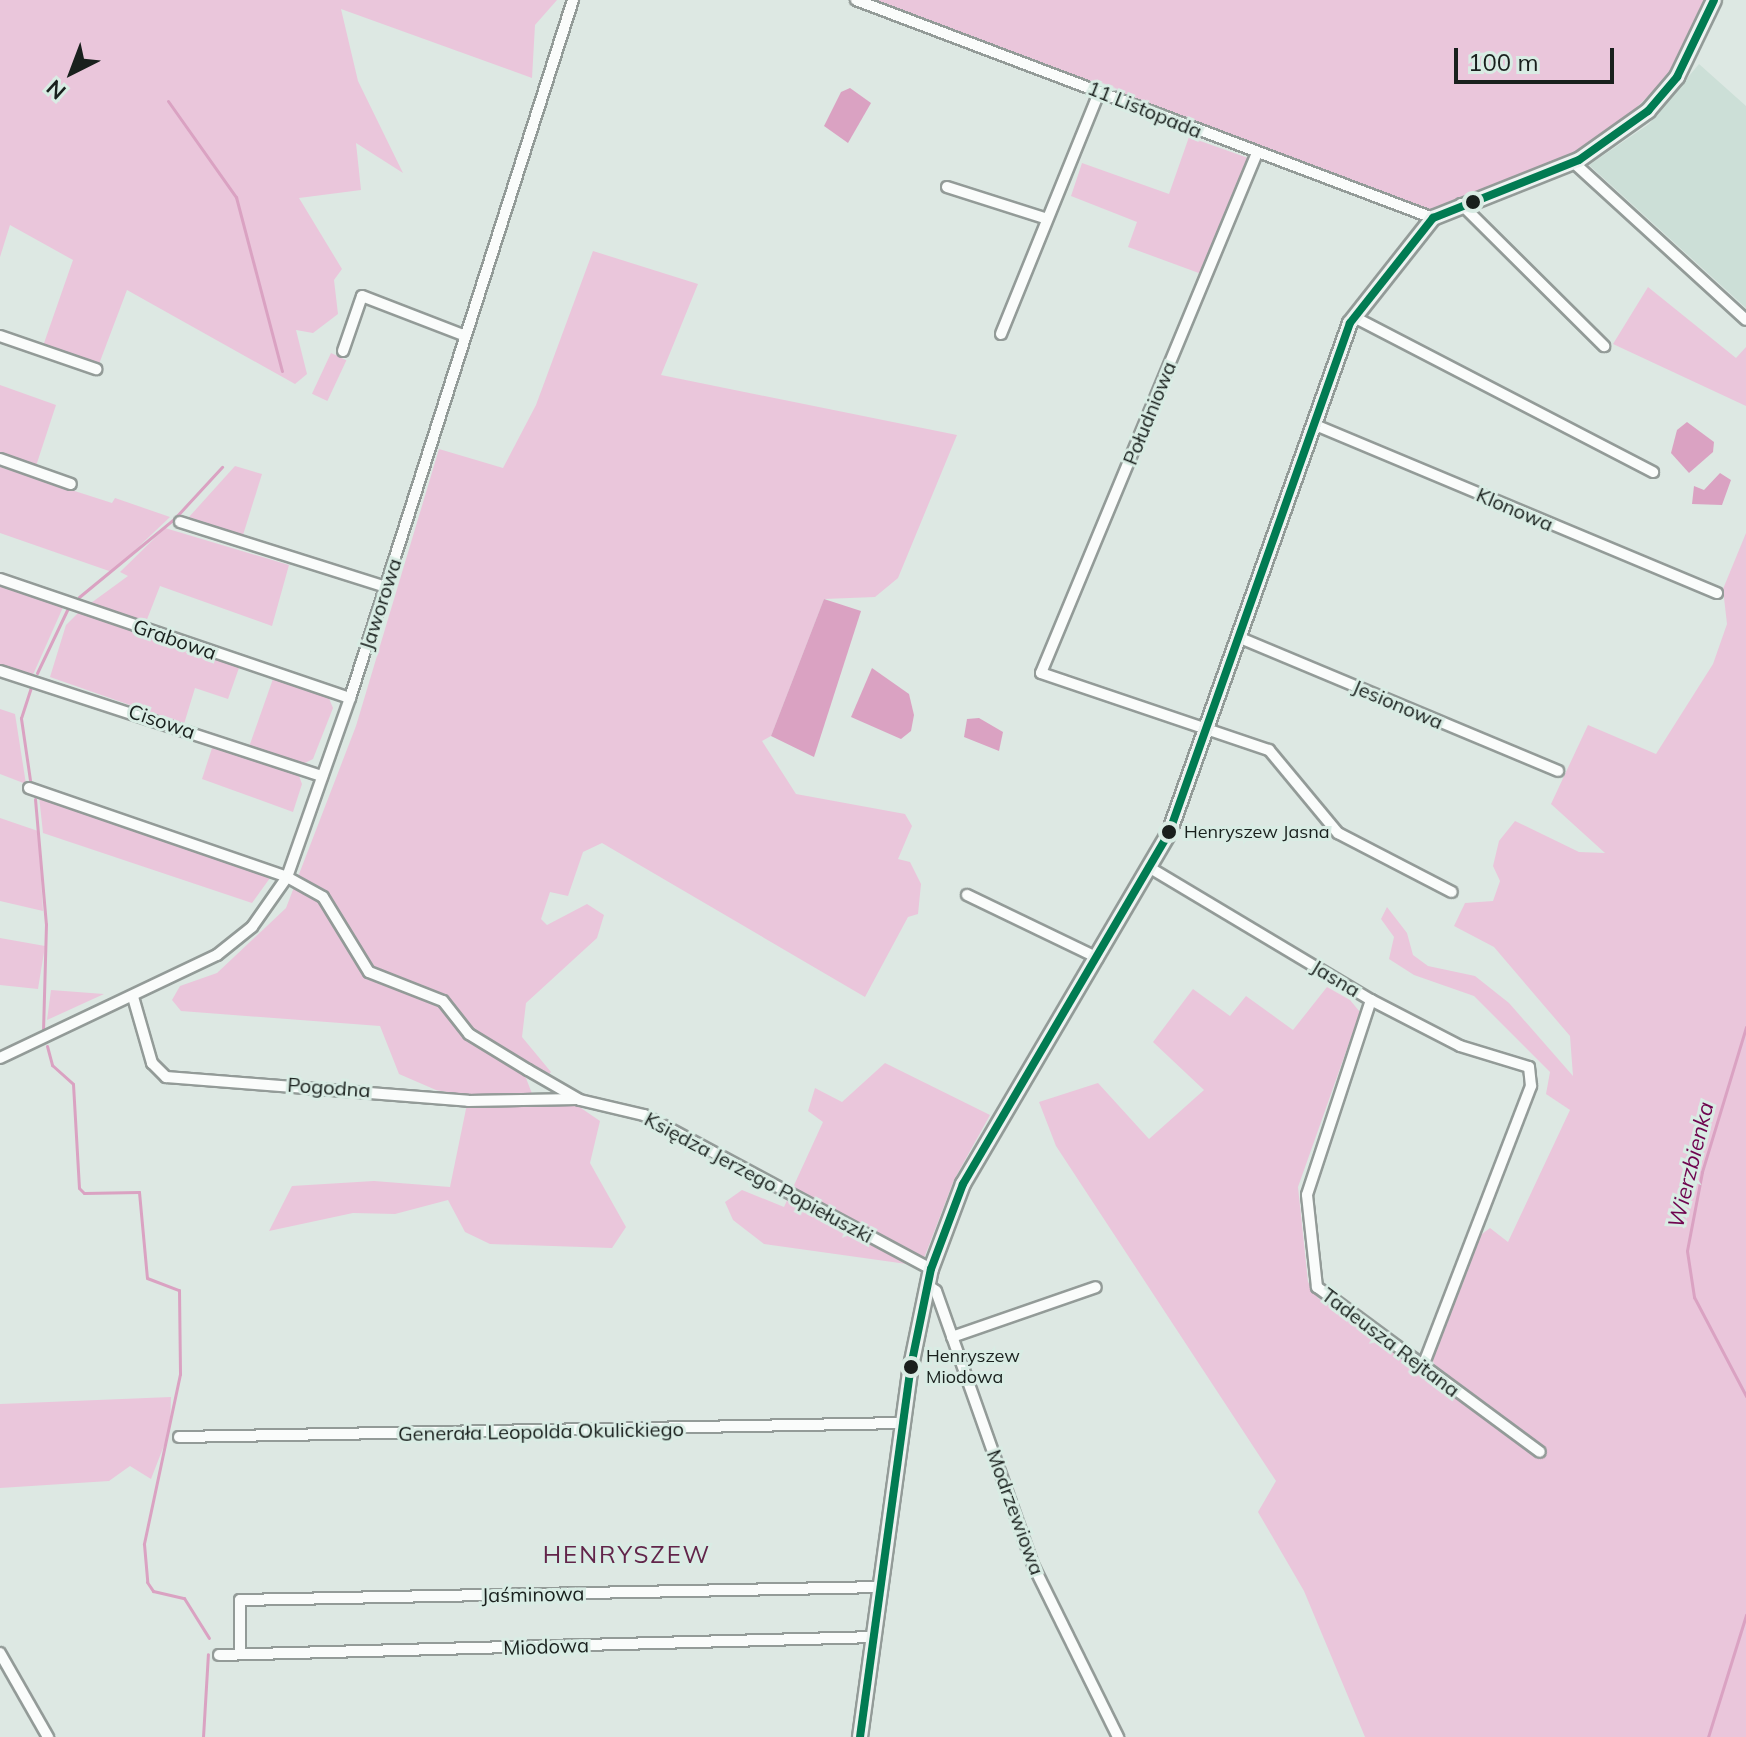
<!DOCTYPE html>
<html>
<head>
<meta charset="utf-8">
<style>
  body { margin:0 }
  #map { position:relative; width:1746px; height:1737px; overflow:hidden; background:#dde8e3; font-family:Mulish,sans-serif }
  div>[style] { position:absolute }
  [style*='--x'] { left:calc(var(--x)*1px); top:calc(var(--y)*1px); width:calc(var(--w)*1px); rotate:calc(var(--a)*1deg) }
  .built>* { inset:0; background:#ccdfd7 }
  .green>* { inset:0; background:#eac6db; transform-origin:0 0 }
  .water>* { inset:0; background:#daa2c2 }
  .stream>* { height:3px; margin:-1.5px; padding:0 1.5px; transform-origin:1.5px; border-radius:1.5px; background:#daa2c2 }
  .roads { filter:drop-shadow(2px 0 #939b98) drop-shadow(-2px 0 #939b98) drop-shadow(0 2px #939b98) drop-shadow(0 -2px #939b98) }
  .street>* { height:10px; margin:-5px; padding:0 5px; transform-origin:5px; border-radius:5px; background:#fafcfb }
  .secondary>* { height:14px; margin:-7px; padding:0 7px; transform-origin:7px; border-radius:7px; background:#edf3f1 }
  .bus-1>* { height:8px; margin:-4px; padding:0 4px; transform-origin:4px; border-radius:4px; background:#017b52 }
  .dots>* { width:22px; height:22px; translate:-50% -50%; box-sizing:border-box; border:4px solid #d9ece4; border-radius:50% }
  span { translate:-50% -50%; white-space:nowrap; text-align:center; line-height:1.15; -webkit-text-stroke:6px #d9ece4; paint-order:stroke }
  .bus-label { font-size:18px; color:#19201d }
  .left { translate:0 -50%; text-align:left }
  .street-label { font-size:20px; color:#19201d }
  .water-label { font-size:22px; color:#6f044f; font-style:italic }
  .quarter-label { font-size:24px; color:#62254a; letter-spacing:2px }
  .north { position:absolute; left:32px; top:32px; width:80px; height:80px; -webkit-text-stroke:6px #d9ece4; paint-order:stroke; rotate:222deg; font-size:22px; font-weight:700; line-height:32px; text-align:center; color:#19201d }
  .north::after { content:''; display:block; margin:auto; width:28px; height:36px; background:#19201d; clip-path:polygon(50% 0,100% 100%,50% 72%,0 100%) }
  .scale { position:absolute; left:1454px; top:48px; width:160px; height:36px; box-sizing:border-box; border:4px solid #19201d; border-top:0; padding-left:10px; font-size:24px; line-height:28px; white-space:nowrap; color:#19201d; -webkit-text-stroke:6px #d9ece4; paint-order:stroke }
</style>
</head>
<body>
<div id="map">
  <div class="built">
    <i style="clip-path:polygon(1699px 64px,1746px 106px,1746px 308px,1589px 165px,1649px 124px)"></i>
  </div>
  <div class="green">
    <i style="clip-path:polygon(0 0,557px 0,535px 25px,532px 78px,341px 9px,358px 81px,403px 173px,356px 143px,361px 190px,299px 198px,342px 269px,334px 280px,338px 314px,313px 333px,296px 330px,307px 374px,295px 384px,127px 290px,99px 364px,43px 346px,73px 260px,10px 225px,0 257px)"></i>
    <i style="clip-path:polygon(872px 0,1706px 0,1671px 74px,1610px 133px,1571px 157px,1430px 212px)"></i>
    <i style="clip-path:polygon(1189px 137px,1251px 159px,1207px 276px,1128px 247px,1137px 222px,1071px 196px,1082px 163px,1169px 194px)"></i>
    <i style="clip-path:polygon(593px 251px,698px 284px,661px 375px,957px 435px,898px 578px,875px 597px,824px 599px,771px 736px,762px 741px,796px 794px,905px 814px,912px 826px,898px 859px,910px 862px,921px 884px,918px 914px,908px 917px,865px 997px,602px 843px,583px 852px,568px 896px,550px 892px,541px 919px,547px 925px,587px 904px,604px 915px,597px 938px,526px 1003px,522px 1037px,551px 1072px,547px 1077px,524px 1073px,533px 1096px,578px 1106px,600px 1121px,590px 1163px,626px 1227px,612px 1248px,490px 1244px,465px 1232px,448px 1200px,395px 1214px,353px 1213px,269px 1231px,292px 1186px,374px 1181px,450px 1187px,467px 1104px,486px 1099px,436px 1090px,399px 1074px,380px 1026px,181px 1011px,172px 1000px,180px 986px,217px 973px,286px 908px,356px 726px,439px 449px,503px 468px,536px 405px)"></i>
    <i style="clip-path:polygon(1648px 287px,1736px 358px,1746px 347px,1746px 406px,1613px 344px)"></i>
    <i style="left:331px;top:353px;width:17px;height:45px;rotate:25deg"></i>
    <i style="clip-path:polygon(0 385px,56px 405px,36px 466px,0 452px)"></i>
    <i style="clip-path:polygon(235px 466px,262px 474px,243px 535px,189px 517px)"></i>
    <i style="clip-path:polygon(0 467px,112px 503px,115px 498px,170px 517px,112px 572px,0 533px)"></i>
    <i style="clip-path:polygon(165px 528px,289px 565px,272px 626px,160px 586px,146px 622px,91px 603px,128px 576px,120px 572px)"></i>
    <i style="clip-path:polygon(1746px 533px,1746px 1737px,1365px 1737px,1304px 1591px,1258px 1512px,1276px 1481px,1056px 1146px,1039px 1102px,1098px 1083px,1149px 1139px,1204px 1090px,1153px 1042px,1193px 989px,1230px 1016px,1246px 996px,1293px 1030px,1327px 987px,1350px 1000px,1360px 1012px,1298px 1187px,1308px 1282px,1318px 1298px,1418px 1366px,1470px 1243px,1490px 1228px,1508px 1242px,1570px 1110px,1546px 1094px,1550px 1072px,1474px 996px,1414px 975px,1389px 959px,1394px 937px,1381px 919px,1387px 907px,1407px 933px,1413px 955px,1428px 966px,1475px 976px,1509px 1003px,1573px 1076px,1570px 1036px,1494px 947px,1454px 926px,1465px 903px,1493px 901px,1500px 881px,1493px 866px,1499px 841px,1515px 821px,1579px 852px,1605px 853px,1551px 804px,1588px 725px,1656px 754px,1713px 664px,1727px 624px,1723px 589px)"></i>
    <i style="clip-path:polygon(0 582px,64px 605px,32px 677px,0 666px)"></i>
    <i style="clip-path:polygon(81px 610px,240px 665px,228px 699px,195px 688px,184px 724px,50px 677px,66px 625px)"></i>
    <i style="clip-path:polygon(274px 676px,328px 696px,333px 708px,313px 759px,303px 764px,249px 747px)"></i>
    <i style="clip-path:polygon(0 709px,15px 714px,26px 784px,0 774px)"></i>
    <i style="clip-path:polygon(213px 745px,298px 773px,302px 784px,293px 812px,202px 779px)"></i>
    <i style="clip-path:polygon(39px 796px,184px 846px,270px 878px,252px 903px,43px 833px)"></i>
    <i style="clip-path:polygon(0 818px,38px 831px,43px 911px,0 901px)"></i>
    <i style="clip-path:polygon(0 938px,45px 946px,38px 989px,0 985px)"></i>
    <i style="clip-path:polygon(51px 990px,104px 994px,47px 1020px)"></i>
    <i style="clip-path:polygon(885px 1063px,990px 1115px,954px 1180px,921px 1266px,764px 1244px,733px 1220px,725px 1202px,742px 1190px,784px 1207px,823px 1122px,808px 1111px,815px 1088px,842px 1102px)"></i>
    <i style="clip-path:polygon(171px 1397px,170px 1430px,151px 1479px,130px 1466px,109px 1481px,0 1488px,0 1404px)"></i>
  </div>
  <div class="water">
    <i style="clip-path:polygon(850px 88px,871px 103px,848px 143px,824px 126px,841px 92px)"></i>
    <i style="clip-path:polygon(1687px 422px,1714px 442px,1713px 452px,1689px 473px,1671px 453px,1677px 430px)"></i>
    <i style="clip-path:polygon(1720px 473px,1731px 480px,1722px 505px,1692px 504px,1694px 486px,1704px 490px)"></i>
    <i style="clip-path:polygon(824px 599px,861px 611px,814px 757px,771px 736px)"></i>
    <i style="clip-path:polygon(872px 668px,909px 694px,914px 715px,911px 731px,901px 739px,851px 717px)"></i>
    <i style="clip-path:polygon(979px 718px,1003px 732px,999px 751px,964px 737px,967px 719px)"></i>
  </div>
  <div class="stream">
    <i style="--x:168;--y:101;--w:118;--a:54.7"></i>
    <i style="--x:236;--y:197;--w:180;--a:75.2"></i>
    <i style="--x:79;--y:597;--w:123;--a:-39.4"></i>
    <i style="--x:174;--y:519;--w:71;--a:-47.3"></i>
    <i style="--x:37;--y:673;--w:72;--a:-64.5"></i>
    <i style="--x:30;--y:780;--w:63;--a:-98.3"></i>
    <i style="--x:21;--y:718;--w:32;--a:-72"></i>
    <i style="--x:35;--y:799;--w:125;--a:85"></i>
    <i style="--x:46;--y:924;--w:105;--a:91.6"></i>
    <i style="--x:1746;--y:1027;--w:152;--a:106.9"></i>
    <i style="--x:1702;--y:1172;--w:80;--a:100.8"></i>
    <i style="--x:1687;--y:1251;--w:47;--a:81.3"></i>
    <i style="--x:1694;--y:1297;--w:112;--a:62.3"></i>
    <i style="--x:47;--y:1046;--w:20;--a:75"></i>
    <i style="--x:52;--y:1065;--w:28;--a:42"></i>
    <i style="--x:73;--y:1084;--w:104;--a:86.7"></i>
    <i style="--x:79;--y:1188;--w:7;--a:45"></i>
    <i style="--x:84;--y:1193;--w:55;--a:-1"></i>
    <i style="--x:139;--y:1192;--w:86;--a:84.7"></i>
    <i style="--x:147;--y:1278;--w:34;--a:21"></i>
    <i style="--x:179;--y:1290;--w:84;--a:89.3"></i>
    <i style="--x:180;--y:1374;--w:174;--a:102"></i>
    <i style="--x:144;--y:1544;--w:38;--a:85"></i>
    <i style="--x:147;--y:1582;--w:11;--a:56"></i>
    <i style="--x:153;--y:1591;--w:32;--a:13"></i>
    <i style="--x:184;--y:1598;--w:47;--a:58"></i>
    <i style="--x:203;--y:1737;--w:83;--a:-86.6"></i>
    <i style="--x:1708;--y:1737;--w:128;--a:-72.7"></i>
  </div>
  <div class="roads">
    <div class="street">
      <i style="--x:856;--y:0;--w:617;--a:20.7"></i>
      <i style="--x:1257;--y:153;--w:563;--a:112.56"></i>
      <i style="--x:1041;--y:673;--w:241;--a:18.7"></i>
      <i style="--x:1269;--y:750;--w:108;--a:50.3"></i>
      <i style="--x:1338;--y:833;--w:128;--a:27.4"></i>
      <i style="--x:1573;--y:162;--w:234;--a:42.4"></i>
      <i style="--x:947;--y:187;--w:103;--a:17.6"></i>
      <i style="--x:1461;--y:204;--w:202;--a:44.8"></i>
      <i style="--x:1354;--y:317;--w:337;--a:27.4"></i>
      <i style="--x:1001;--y:334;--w:260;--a:-67.9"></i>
      <i style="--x:0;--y:336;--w:102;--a:19"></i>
      <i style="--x:343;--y:351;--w:58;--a:-70.9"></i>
      <i style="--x:362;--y:296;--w:108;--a:21.1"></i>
      <i style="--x:1313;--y:424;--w:438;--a:22.7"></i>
      <i style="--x:0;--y:459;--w:75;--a:19.4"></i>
      <i style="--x:180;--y:522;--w:216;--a:17.5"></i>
      <i style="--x:0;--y:579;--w:370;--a:18.8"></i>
      <i style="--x:1238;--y:637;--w:347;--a:22.7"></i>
      <i style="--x:0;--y:671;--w:339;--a:18.1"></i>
      <i style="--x:29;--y:788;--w:273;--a:19"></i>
      <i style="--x:287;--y:877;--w:41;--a:29.1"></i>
      <i style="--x:323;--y:897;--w:88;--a:58.5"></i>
      <i style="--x:369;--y:972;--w:79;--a:21.4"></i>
      <i style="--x:443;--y:1001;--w:42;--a:51.8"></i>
      <i style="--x:469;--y:1034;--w:69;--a:31.4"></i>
      <i style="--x:528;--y:1070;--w:60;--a:30"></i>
      <i style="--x:580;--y:1100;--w:66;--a:13.2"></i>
      <i style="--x:644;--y:1115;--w:326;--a:28.2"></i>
      <i style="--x:1152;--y:869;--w:255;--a:30.9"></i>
      <i style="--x:1371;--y:1000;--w:100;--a:27.3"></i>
      <i style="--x:1460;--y:1046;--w:72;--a:16.9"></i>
      <i style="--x:1529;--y:1067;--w:19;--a:84"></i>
      <i style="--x:1531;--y:1086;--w:300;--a:111.1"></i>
      <i style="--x:967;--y:895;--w:145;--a:25.7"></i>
      <i style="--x:133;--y:997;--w:69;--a:73.9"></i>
      <i style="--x:152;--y:1063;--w:20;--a:45"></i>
      <i style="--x:166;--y:1077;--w:303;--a:4.5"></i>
      <i style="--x:468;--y:1101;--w:109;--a:-1.1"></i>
      <i style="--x:1371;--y:1000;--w:205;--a:108.2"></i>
      <i style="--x:1307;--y:1195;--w:93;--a:83.8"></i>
      <i style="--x:1317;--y:1287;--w:277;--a:36.5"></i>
      <i style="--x:0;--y:1058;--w:240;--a:-25.4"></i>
      <i style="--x:217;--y:955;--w:45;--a:-38.7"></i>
      <i style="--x:252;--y:927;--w:61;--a:-55"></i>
      <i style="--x:287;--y:877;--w:190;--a:-70.6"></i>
      <i style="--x:350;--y:698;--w:733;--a:-72.28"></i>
      <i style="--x:926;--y:1284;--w:12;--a:35"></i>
      <i style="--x:936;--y:1291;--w:293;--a:70.5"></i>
      <i style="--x:1034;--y:1567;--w:190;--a:63.7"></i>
      <i style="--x:952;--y:1337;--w:152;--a:-19.1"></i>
      <i style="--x:179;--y:1437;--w:724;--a:-1.11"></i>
      <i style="--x:0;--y:1653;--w:97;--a:60.3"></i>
      <i style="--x:240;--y:1654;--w:54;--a:-90"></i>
      <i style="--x:240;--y:1600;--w:641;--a:-1.16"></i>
      <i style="--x:219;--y:1655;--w:655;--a:-1.57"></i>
    </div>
    <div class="secondary">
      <i style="--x:860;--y:1737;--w:369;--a:-82.2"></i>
      <i style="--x:910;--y:1371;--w:104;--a:-78.4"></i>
      <i style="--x:931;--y:1269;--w:91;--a:-69.4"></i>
      <i style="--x:963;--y:1184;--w:407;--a:-59.6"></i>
      <i style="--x:1169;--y:833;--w:541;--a:-70.46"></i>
      <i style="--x:1350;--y:323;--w:134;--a:-51.7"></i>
      <i style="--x:1433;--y:218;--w:157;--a:-21.7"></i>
      <i style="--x:1579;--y:160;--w:85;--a:-35.4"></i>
      <i style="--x:1648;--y:111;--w:45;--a:-49.5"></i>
      <i style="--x:1677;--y:77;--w:85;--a:-64.3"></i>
    </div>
  </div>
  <div class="bus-1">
    <i style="--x:860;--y:1737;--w:369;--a:-82.2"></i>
    <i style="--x:910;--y:1371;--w:104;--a:-78.4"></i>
    <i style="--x:931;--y:1269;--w:91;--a:-69.4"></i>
    <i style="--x:963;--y:1184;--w:407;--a:-59.6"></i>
    <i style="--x:1169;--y:833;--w:541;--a:-70.46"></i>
    <i style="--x:1350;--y:323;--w:134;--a:-51.7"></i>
    <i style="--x:1433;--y:218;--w:157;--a:-21.7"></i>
    <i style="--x:1579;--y:160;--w:85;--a:-35.4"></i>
    <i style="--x:1648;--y:111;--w:45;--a:-49.5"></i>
    <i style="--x:1677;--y:77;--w:85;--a:-64.3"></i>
  </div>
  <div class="dots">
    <i style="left:1473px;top:202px;background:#19201d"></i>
    <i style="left:1169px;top:832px;background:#19201d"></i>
    <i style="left:911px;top:1367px;background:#19201d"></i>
  </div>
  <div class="bus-label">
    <span class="left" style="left:1184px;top:832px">Henryszew Jasna</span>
    <span class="left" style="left:926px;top:1367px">Henryszew<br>Miodowa</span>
  </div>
  <div class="street-label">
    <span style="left:1145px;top:109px;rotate:22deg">11 Listopada</span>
    <span style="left:1149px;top:413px;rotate:-68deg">Południowa</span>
    <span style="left:1515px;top:509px;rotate:23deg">Klonowa</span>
    <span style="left:380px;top:604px;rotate:-72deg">Jaworowa</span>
    <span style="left:175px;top:639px;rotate:19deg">Grabowa</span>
    <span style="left:1398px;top:704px;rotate:23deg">Jesionowa</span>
    <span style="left:162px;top:721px;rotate:19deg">Cisowa</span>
    <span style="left:1336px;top:978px;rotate:31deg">Jasna</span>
    <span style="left:329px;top:1087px;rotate:4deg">Pogodna</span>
    <span style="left:759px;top:1177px;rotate:28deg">Księdza Jerzego Popiełuszki</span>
    <span style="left:1391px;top:1342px;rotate:37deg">Tadeusza Rejtana</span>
    <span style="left:541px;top:1431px;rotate:-1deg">Generała Leopolda Okulickiego</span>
    <span style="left:1016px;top:1512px;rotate:70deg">Modrzewiowa</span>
    <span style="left:533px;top:1594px;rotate:-1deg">Jaśminowa</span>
    <span style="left:546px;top:1646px;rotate:-2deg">Miodowa</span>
  </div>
  <div class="water-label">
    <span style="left:1691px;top:1165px;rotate:-76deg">Wierzbienka</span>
  </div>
  <div class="quarter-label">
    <span style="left:627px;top:1555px">HENRYSZEW</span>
  </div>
  <div class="north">N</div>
  <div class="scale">100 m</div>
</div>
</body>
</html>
